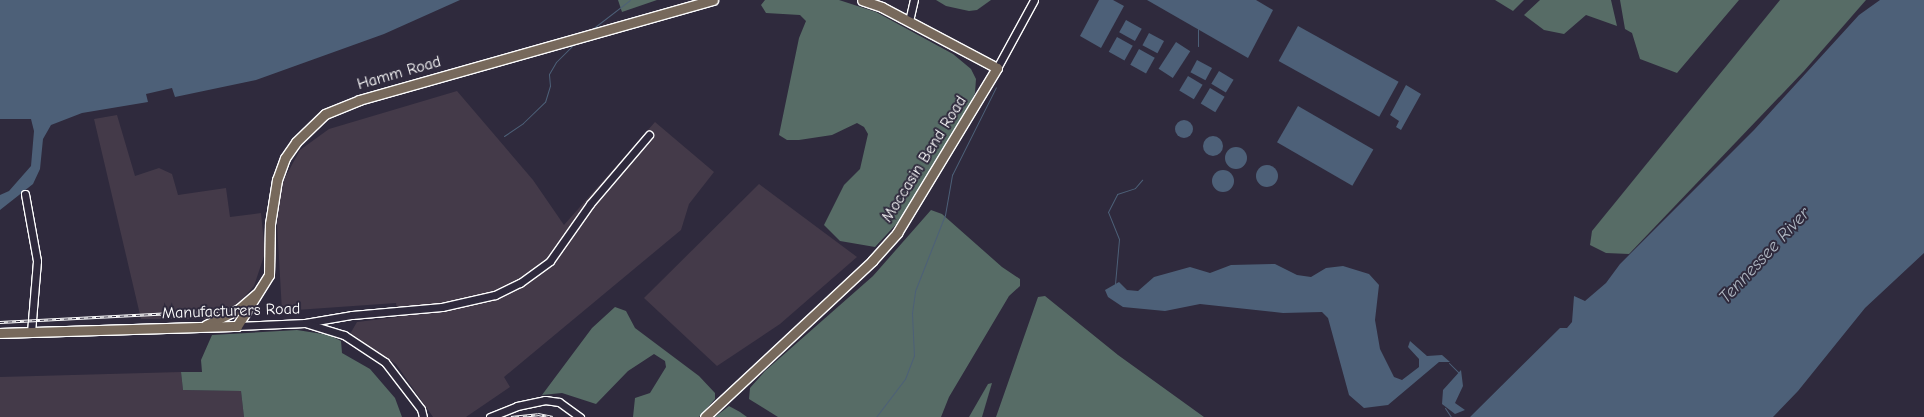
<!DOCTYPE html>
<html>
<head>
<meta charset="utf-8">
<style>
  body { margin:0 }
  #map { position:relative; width:1924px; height:417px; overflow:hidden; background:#2f2a3d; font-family:"Comic Neue",sans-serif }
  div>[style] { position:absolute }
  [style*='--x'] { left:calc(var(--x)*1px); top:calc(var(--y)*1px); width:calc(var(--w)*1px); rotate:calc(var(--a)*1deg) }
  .built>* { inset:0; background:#443a49 }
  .green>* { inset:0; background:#576c66 }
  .water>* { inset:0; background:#4d6078; transform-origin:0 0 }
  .round { border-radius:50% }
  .stream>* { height:1px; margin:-0.5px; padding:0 0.5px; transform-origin:0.5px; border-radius:0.5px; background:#4d6078 }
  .roads { filter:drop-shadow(1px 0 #fff) drop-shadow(-1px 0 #fff) drop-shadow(0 1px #fff) drop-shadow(0 -1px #fff) }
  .minor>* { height:7px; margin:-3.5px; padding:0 3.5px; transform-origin:3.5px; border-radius:3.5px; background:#2f2a3d }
  .major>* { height:9px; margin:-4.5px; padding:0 4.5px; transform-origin:4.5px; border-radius:4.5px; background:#77695c }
  .rail>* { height:3px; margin-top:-1.5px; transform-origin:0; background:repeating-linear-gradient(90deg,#2f2a3d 0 4px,#fff 0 8px); box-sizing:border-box; border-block:1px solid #fff }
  span { translate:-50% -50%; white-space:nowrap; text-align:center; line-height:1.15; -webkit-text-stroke:4px #2f2a3d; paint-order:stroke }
  .street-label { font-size:16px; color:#fff }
  .water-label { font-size:18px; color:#afb7c2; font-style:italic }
</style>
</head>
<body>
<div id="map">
  <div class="built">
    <i style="clip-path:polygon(457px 91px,533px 180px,564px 225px,655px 122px,714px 172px,689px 204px,681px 230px,504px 377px,510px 387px,466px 417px,433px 417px,396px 364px,350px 334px,357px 322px,398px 317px,396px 303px,282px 311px,277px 224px,281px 185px,300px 150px,329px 129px)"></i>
    <i style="clip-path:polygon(117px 115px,135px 176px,159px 168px,172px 174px,178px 195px,226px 188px,230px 217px,261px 213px,265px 253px,254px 286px,237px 305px,206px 319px,141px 319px,94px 119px)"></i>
    <i style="clip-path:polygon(759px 184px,857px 257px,780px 324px,717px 366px,644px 298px)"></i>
    <i style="clip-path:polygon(181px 372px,183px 390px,241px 391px,244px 417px,0 417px,0 377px)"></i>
  </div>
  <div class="green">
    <i style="clip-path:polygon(618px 0,657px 0,622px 12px)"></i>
    <i style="clip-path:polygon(765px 0,839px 0,876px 12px,953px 54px,971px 69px,976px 79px,975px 93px,964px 117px,901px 219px,875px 247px,840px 241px,824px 225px,844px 185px,860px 169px,868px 134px,864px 127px,857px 123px,832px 135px,799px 140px,787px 140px,779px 135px,799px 38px,806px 21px,800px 15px,766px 13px,761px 5px)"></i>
    <i style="clip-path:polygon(936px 0,991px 0,977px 10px,969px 11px,946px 6px)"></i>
    <i style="clip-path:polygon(1495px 0,1524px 0,1513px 11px)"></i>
    <i style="clip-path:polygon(1540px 0,1611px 0,1617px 26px,1586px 15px,1564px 34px,1544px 30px,1524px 15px)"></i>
    <i style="clip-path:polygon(1620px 0,1739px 0,1677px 73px,1640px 59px,1632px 33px,1625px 29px)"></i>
    <i style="clip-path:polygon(1780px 0,1866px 0,1804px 71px,1629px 254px,1606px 253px,1590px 245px,1592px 231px)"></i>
    <i style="clip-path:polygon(931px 210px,942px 214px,1002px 267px,1020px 279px,1020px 286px,1009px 296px,949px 397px,941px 417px,778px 417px,749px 399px,750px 388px,765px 371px,873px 276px)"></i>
    <i style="clip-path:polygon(1045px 296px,1118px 355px,1204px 417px,996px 417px,1038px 297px)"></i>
    <i style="clip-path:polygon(615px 307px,626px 311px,635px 328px,699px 376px,715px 393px,715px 399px,699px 417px,633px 417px,635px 398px,650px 393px,666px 367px,665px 361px,654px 354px,628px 371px,596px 404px,562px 393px,542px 395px,592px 328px)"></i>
    <i style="clip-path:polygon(297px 330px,329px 335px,341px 341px,342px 353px,370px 369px,395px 398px,402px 417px,244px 417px,241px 391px,183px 390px,181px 372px,202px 372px,201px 360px,212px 335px)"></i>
    <i style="clip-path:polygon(992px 383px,982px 417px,969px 417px,988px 384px)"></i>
    <i style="clip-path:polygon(729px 406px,740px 412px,747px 417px,715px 417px)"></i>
  </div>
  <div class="water">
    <i style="clip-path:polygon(0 0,460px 0,384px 34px,256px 80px,175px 97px,172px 88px,146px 94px,148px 102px,82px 113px,51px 125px,43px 139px,40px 169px,33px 184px,0 210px,0 195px,9px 191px,31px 166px,34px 131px,31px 119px,0 119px)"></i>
    <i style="clip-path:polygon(1099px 0,1113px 0,1124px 6px,1101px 48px,1080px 36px)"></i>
    <i style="clip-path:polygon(1147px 0,1256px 0,1273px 10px,1248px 58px)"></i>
    <i style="clip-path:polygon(1880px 0,1924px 0,1924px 253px,1865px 308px,1798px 391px,1773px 417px,1470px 417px,1560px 328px,1567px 328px,1572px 322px,1574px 296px,1585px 301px,1606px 283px,1620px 264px,1754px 130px,1859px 15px)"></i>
    <i style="left:1126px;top:20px;width:18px;height:14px;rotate:29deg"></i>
    <i style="left:1298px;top:26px;width:115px;height:40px;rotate:29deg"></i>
    <i style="left:1149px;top:33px;width:17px;height:14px;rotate:28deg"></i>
    <i style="left:1117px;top:37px;width:18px;height:17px;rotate:29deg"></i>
    <i style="left:1176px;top:42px;width:17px;height:32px;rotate:33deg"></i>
    <i style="left:1139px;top:49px;width:18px;height:18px;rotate:29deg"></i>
    <i style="left:1197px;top:60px;width:17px;height:14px;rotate:28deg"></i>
    <i style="left:1219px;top:71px;width:17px;height:15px;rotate:31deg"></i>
    <i style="left:1188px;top:76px;width:17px;height:17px;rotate:31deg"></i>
    <i style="clip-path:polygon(1406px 85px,1421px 94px,1401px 130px,1396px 127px,1399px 121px,1390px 115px)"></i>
    <i style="left:1210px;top:88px;width:17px;height:18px;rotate:31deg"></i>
    <i style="left:1298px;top:106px;width:87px;height:42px;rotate:30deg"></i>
    <i class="round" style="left:1175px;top:120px;width:18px;height:18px"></i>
    <i class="round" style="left:1203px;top:136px;width:20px;height:20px"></i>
    <i class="round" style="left:1225px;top:147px;width:22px;height:22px"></i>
    <i class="round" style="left:1256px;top:165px;width:22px;height:22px"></i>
    <i class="round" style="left:1212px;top:170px;width:22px;height:22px"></i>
    <i style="clip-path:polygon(1275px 264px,1297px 275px,1311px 277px,1326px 268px,1343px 266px,1369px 274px,1379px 285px,1375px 320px,1380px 349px,1394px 377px,1402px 380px,1419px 367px,1419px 359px,1408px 347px,1410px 341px,1427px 356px,1442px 355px,1450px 362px,1439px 362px,1388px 405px,1364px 408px,1349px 395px,1328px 318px,1322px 312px,1283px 313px,1200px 304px,1165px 311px,1123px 307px,1108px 297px,1105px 290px,1119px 282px,1127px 290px,1138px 291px,1154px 277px,1190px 267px,1210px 273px,1231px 265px)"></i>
    <i style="clip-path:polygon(1461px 370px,1463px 386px,1455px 403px,1465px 410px,1455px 414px,1442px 404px,1443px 390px)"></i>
  </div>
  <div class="stream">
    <i style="--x:591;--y:30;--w:49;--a:-37.6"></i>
    <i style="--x:1198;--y:46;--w:17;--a:-90"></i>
    <i style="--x:504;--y:136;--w:23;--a:-34"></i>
    <i style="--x:523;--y:123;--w:30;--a:-44"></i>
    <i style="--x:545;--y:102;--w:17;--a:-73"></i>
    <i style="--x:550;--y:86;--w:12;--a:-95"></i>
    <i style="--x:549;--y:74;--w:14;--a:-60"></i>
    <i style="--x:556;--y:62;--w:25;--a:-45"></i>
    <i style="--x:1115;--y:284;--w:45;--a:-84.9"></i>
    <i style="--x:1119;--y:239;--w:29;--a:-112"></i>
    <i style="--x:1108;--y:212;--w:20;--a:-63"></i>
    <i style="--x:1117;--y:194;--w:19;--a:-18"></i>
    <i style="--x:1135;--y:188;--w:11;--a:-49"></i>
    <i style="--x:1449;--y:363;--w:14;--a:45"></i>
    <i style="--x:1445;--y:408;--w:11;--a:56"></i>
    <i style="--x:876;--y:417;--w:48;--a:-52.7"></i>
    <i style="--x:905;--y:379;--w:25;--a:-69"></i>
    <i style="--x:914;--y:356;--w:43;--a:-92.7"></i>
    <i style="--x:912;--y:313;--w:22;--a:-82"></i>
    <i style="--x:915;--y:291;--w:82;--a:-68.5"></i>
    <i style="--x:945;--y:215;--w:41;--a:-80.1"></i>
    <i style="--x:952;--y:175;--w:98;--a:-63.4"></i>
  </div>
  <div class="roads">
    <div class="minor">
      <i style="--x:909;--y:21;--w:22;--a:-77"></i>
      <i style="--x:997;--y:68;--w:77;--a:-61.4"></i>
      <i style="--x:25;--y:194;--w:68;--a:79.8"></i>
      <i style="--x:37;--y:261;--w:71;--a:94.8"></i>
      <i style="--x:305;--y:323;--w:48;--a:-9.7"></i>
      <i style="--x:352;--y:315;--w:90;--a:-5.1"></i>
      <i style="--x:442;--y:307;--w:54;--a:-12.8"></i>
      <i style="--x:495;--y:295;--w:28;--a:-26"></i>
      <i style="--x:520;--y:283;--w:37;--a:-36"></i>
      <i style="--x:550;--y:261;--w:70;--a:-54.9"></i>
      <i style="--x:590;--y:204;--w:91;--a:-49.5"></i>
      <i style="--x:237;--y:326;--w:68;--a:-2.5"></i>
      <i style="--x:305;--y:323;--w:41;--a:17.1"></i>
      <i style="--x:344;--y:335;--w:49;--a:33.4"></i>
      <i style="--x:385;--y:362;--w:59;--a:52.5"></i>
      <i style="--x:421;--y:409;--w:8;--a:76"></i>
      <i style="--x:490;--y:417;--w:29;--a:-22"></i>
      <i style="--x:517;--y:406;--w:29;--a:-12"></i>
      <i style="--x:545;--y:400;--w:14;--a:8"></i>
      <i style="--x:559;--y:402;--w:26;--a:36"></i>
    </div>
    <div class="major">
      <i style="--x:206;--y:325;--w:37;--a:-26"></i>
      <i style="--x:239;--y:309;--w:23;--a:-41"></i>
      <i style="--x:0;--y:333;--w:237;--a:-1.7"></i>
      <i style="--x:237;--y:326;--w:60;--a:-57.9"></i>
      <i style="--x:269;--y:275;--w:51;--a:-88.9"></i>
      <i style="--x:270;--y:224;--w:45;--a:-81"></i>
      <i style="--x:277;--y:180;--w:23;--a:-70"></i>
      <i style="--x:285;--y:158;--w:19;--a:-55"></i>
      <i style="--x:296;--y:142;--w:40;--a:-44"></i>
      <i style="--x:325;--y:114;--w:37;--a:-22"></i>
      <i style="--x:359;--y:100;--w:368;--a:-15.8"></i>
      <i style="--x:705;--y:417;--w:229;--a:-43"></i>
      <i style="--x:872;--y:261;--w:38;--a:-48"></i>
      <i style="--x:897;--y:233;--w:193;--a:-58.8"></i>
      <i style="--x:997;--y:68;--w:130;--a:-152.1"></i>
      <i style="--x:882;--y:7;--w:21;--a:-161"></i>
    </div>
  </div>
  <div class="rail">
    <i style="--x:0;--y:322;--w:231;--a:-3"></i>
    <i style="--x:511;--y:417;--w:27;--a:-6"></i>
    <i style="--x:538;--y:414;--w:15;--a:11"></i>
  </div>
  <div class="street-label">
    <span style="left:399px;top:73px;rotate:-16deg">Hamm Road</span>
    <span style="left:924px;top:159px;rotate:-58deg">Moccasin Bend Road</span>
    <span style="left:231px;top:311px;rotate:-2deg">Manufacturers Road</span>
  </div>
  <div class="water-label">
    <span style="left:1765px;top:256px;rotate:-47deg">Tennessee River</span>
  </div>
</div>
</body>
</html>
